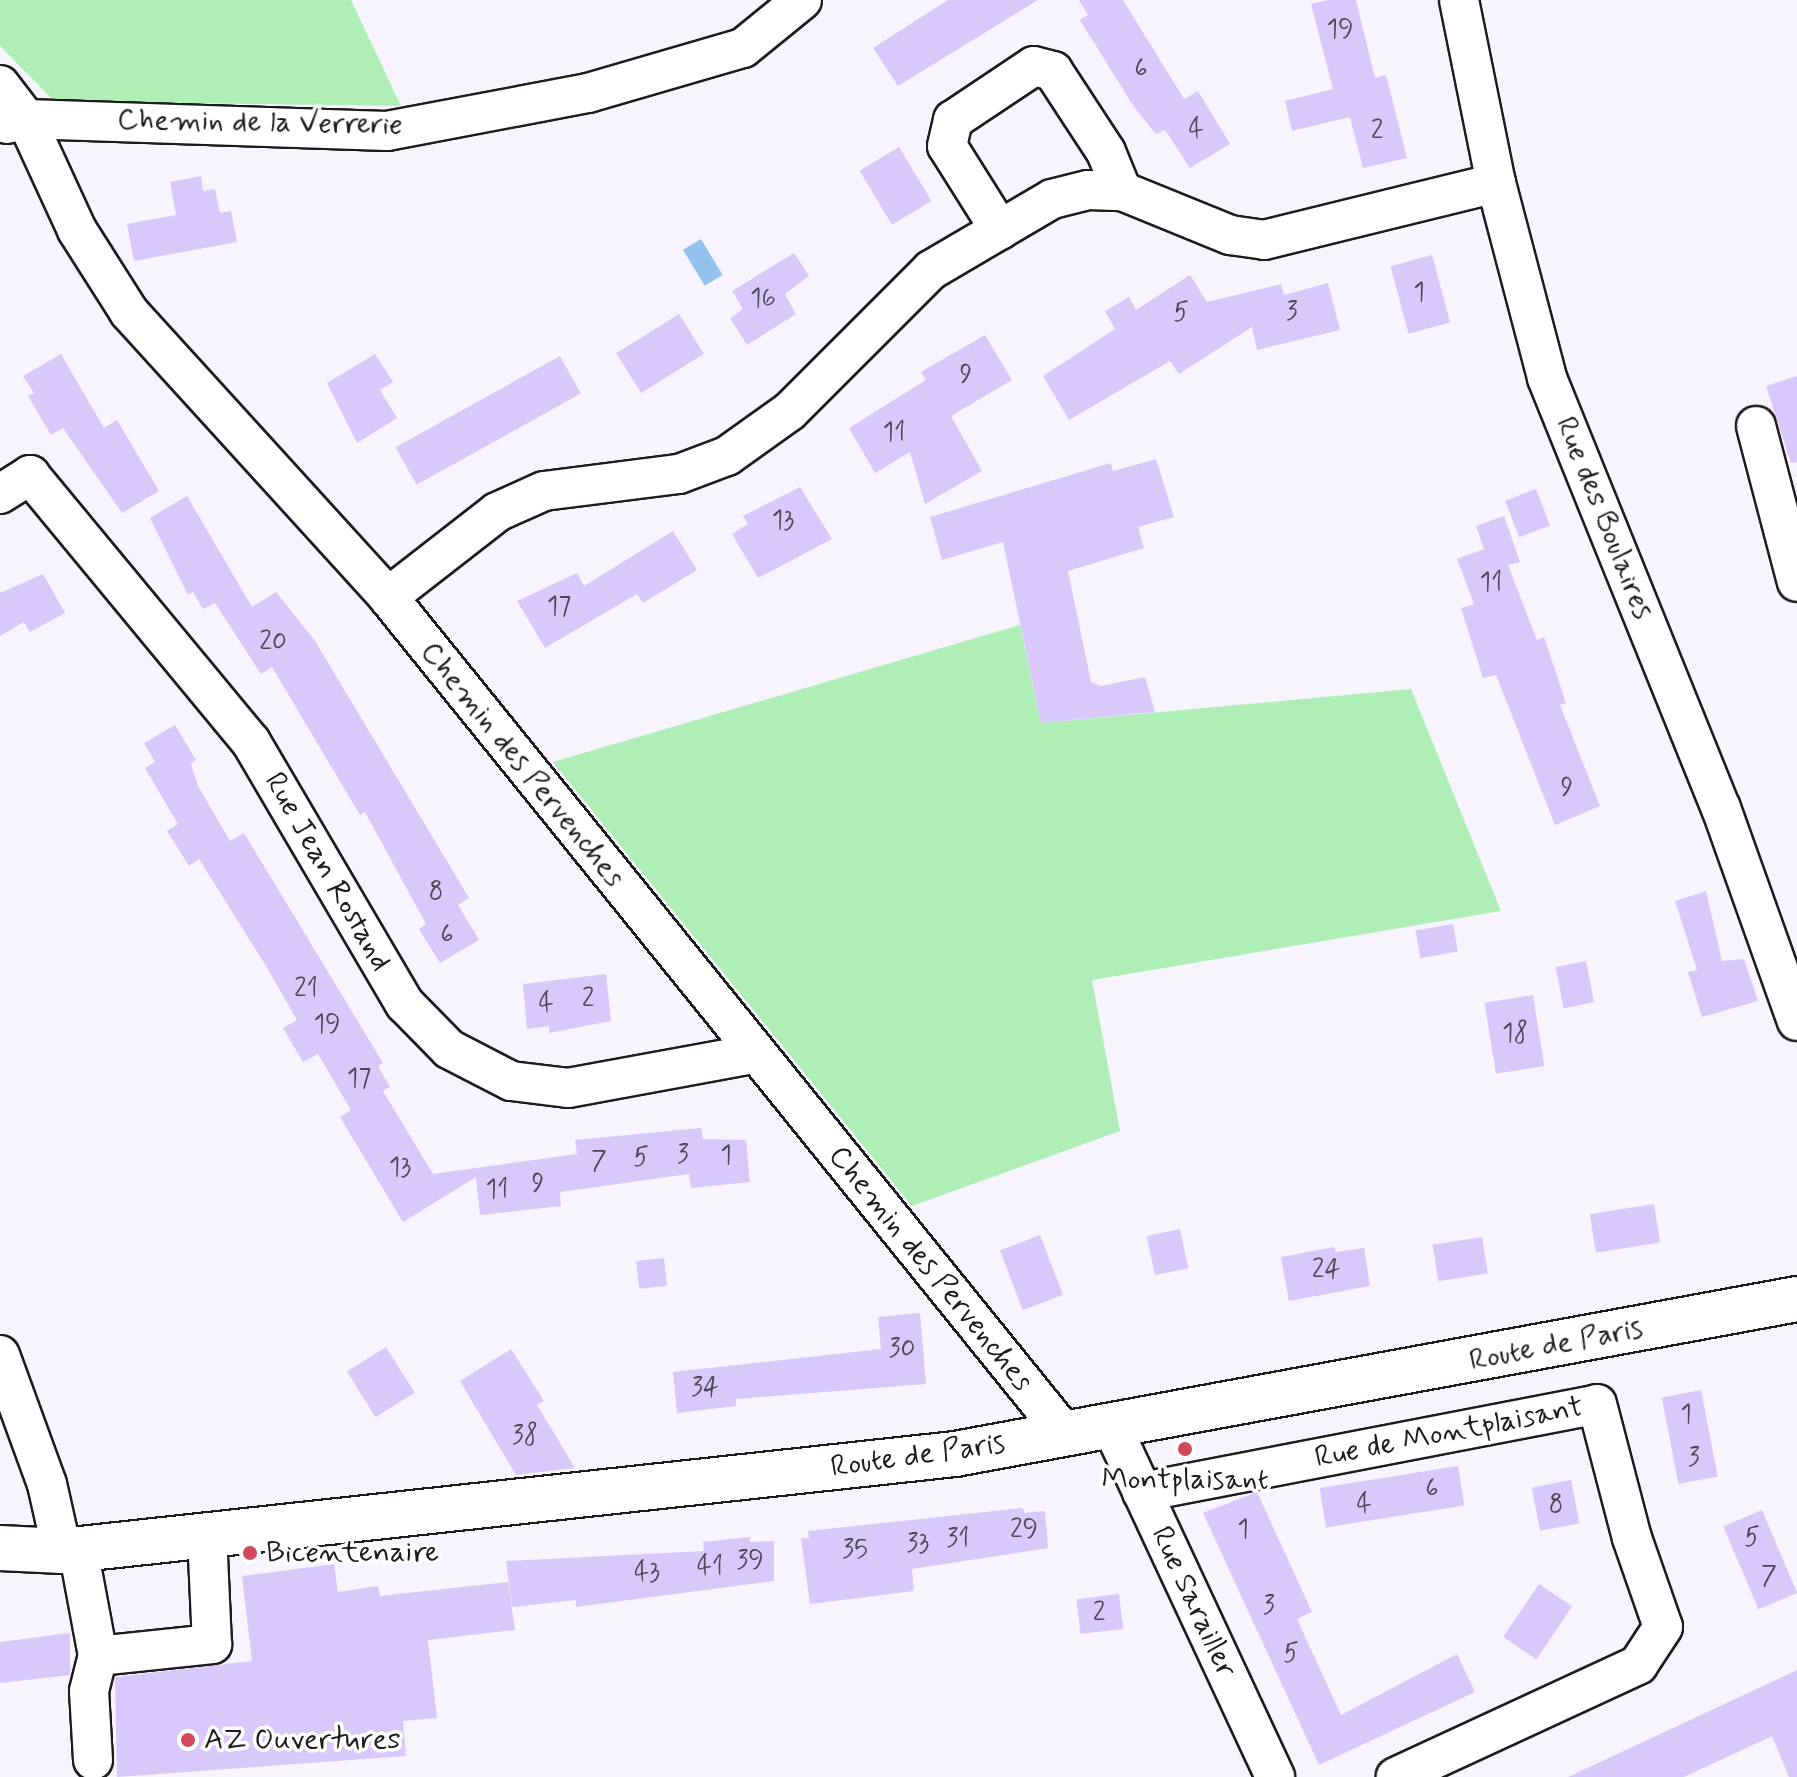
<!DOCTYPE html>
<html>
<head>
<meta charset="utf-8">
<style>
  body { margin:0 }
  #map { position:relative; width:1797px; height:1777px; overflow:hidden; background:#f7f4fe; font-family:Mynerve,sans-serif }
  div>[style] { position:absolute }
  [style*='--x'] { left:calc(var(--x)*1px); top:calc(var(--y)*1px); width:calc(var(--w)*1px); rotate:calc(var(--a)*1deg) }
  .green>* { inset:0; background:#afefb7 }
  .water>* { inset:0; background:#93c2ee; transform-origin:0 0 }
  .building>* { inset:0; background:#d9c9fb; transform-origin:0 0 }
  .roads { filter:drop-shadow(2px 0 #1c1c1c) drop-shadow(-2px 0 #1c1c1c) drop-shadow(0 2px #1c1c1c) drop-shadow(0 -2px #1c1c1c) }
  .minor>* { height:38px; margin:-19px; padding:0 19px; transform-origin:19px; border-radius:19px; background:#fff }
  .major>* { height:44px; margin:-22px; padding:0 22px; transform-origin:22px; border-radius:22px; background:#fff }
  .dots>* { width:22px; height:22px; translate:-50% -50%; box-sizing:border-box; border:4px solid #fff; border-radius:50% }
  span { translate:-50% -50%; white-space:nowrap; text-align:center; line-height:1.15; -webkit-text-stroke:7px #fff; paint-order:stroke }
  .number-label { font-size:26px; color:#4b4754 }
  .number-label span { -webkit-text-stroke-width:0 }
  .street-label { font-size:30px; color:#1c1c1c }
  .poi-label { font-size:30px; color:#1c1c1c }
  .left { translate:0 -50%; text-align:left }
</style>
</head>
<body>
<div id="map">
  <div class="green">
    <i style="clip-path:polygon(0 0,351px 0,401px 106px,54px 101px,0 46px)"></i>
    <i style="clip-path:polygon(1020px 625px,1041px 723px,1411px 689px,1501px 911px,1092px 980px,1120px 1131px,912px 1206px,553px 762px)"></i>
  </div>
  <div class="water">
    <i style="left:701px;top:239px;width:42px;height:21px;rotate:59deg"></i>
  </div>
  <div class="building">
    <i style="clip-path:polygon(948px 0,1038px 0,898px 86px,873px 48px)"></i>
    <i style="clip-path:polygon(1079px 0,1123px 0,1184px 99px,1198px 91px,1230px 144px,1190px 168px,1165px 130px,1156px 134px,1134px 107px,1080px 20px,1088px 15px)"></i>
    <i style="clip-path:polygon(1328px 0,1356px 0,1375px 78px,1386px 75px,1407px 158px,1363px 168px,1350px 117px,1292px 131px,1285px 101px,1333px 89px,1311px 4px)"></i>
    <i style="left:899px;top:147px;width:63px;height:46px;rotate:59deg"></i>
    <i style="clip-path:polygon(201px 176px,203px 191px,215px 189px,220px 213px,231px 211px,237px 242px,134px 261px,127px 224px,176px 215px,170px 182px)"></i>
    <i style="clip-path:polygon(794px 253px,809px 276px,785px 294px,796px 314px,747px 345px,730px 318px,743px 309px,732px 291px)"></i>
    <i style="left:1432px;top:255px;width:70px;height:43px;rotate:75deg"></i>
    <i style="clip-path:polygon(1190px 275px,1207px 302px,1281px 284px,1284px 295px,1328px 283px,1340px 330px,1257px 350px,1252px 327px,1179px 374px,1170px 361px,1069px 420px,1043px 376px,1115px 329px,1105px 311px,1129px 297px,1136px 310px)"></i>
    <i style="left:679px;top:314px;width:47px;height:74px;rotate:58deg"></i>
    <i style="clip-path:polygon(985px 335px,1012px 380px,951px 416px,982px 471px,925px 504px,910px 452px,875px 473px,849px 428px,926px 380px,921px 372px)"></i>
    <i style="clip-path:polygon(61px 354px,104px 428px,117px 420px,159px 491px,122px 513px,63px 428px,51px 435px,28px 396px,34px 393px,23px 376px)"></i>
    <i style="clip-path:polygon(375px 354px,393px 382px,380px 390px,397px 418px,357px 443px,327px 383px)"></i>
    <i style="left:560px;top:356px;width:43px;height:188px;rotate:61deg"></i>
    <i style="clip-path:polygon(1797px 376px,1797px 462px,1791px 463px,1766px 386px)"></i>
    <i style="clip-path:polygon(1156px 459px,1174px 517px,1138px 527px,1144px 548px,1068px 571px,1091px 682px,1101px 686px,1145px 677px,1155px 712px,1041px 723px,1003px 542px,942px 560px,930px 517px,1111px 463px,1113px 471px)"></i>
    <i style="clip-path:polygon(800px 487px,832px 539px,758px 578px,732px 534px,748px 524px,743px 516px)"></i>
    <i style="left:1536px;top:489px;width:39px;height:33px;rotate:69deg"></i>
    <i style="clip-path:polygon(187px 496px,252px 607px,276px 592px,315px 641px,469px 898px,458px 905px,479px 940px,440px 963px,419px 929px,426px 924px,365px 812px,360px 815px,272px 667px,261px 674px,215px 603px,203px 609px,193px 592px,188px 595px,150px 518px)"></i>
    <i style="clip-path:polygon(1504px 516px,1520px 562px,1508px 565px,1537px 640px,1544px 637px,1566px 703px,1560px 705px,1600px 806px,1555px 825px,1496px 675px,1483px 678px,1461px 608px,1474px 604px,1457px 559px,1484px 549px,1476px 526px)"></i>
    <i style="clip-path:polygon(673px 531px,697px 570px,643px 603px,637px 594px,545px 648px,517px 601px,577px 573px,584px 586px)"></i>
    <i style="clip-path:polygon(43px 574px,65px 613px,30px 632px,24px 622px,0 636px,0 593px)"></i>
    <i style="clip-path:polygon(175px 725px,196px 760px,191px 764px,198px 786px,230px 841px,244px 833px,383px 1063px,378px 1066px,390px 1087px,383px 1091px,433px 1174px,577px 1154px,575px 1140px,701px 1128px,703px 1139px,746px 1140px,750px 1182px,691px 1188px,689px 1174px,560px 1192px,561px 1206px,480px 1215px,476px 1177px,403px 1222px,340px 1117px,351px 1110px,318px 1054px,303px 1062px,283px 1028px,297px 1020px,266px 966px,199px 859px,189px 866px,167px 831px,178px 824px,145px 768px,155px 762px,144px 743px)"></i>
    <i style="clip-path:polygon(1706px 891px,1722px 961px,1744px 959px,1758px 1001px,1702px 1017px,1688px 972px,1697px 970px,1675px 901px)"></i>
    <i style="left:1453px;top:924px;width:28px;height:38px;rotate:80deg"></i>
    <i style="left:1586px;top:961px;width:42px;height:31px;rotate:79deg"></i>
    <i style="clip-path:polygon(606px 974px,611px 1021px,549px 1033px,549px 1026px,527px 1029px,523px 984px)"></i>
    <i style="left:1533px;top:995px;width:72px;height:49px;rotate:81deg"></i>
    <i style="left:1654px;top:1204px;width:39px;height:65px;rotate:81deg"></i>
    <i style="left:1180px;top:1229px;width:40px;height:34px;rotate:78deg"></i>
    <i style="left:1040px;top:1235px;width:64px;height:43px;rotate:69deg"></i>
    <i style="left:1482px;top:1237px;width:37px;height:50px;rotate:81deg"></i>
    <i style="clip-path:polygon(1334px 1247px,1336px 1252px,1364px 1248px,1370px 1286px,1289px 1301px,1281px 1257px)"></i>
    <i style="left:664px;top:1258px;width:28px;height:28px;rotate:84deg"></i>
    <i style="clip-path:polygon(920px 1313px,926px 1384px,736px 1399px,736px 1406px,677px 1413px,673px 1372px,881px 1349px,878px 1317px)"></i>
    <i style="left:386px;top:1347px;width:54px;height:46px;rotate:58deg"></i>
    <i style="clip-path:polygon(511px 1349px,544px 1401px,537px 1405px,575px 1468px,516px 1475px,460px 1381px)"></i>
    <i style="left:1701px;top:1390px;width:88px;height:40px;rotate:79deg"></i>
    <i style="left:1458px;top:1466px;width:40px;height:140px;rotate:81deg"></i>
    <i style="left:1571px;top:1480px;width:44px;height:40px;rotate:79deg"></i>
    <i style="clip-path:polygon(1257px 1492px,1312px 1612px,1297px 1619px,1341px 1715px,1457px 1654px,1475px 1692px,1319px 1765px,1203px 1513px)"></i>
    <i style="clip-path:polygon(1023px 1508px,1024px 1513px,1045px 1511px,1048px 1548px,912px 1569px,914px 1591px,810px 1604px,801px 1538px,809px 1538px,808px 1531px)"></i>
    <i style="left:1762px;top:1510px;width:90px;height:42px;rotate:67deg"></i>
    <i style="clip-path:polygon(750px 1537px,750px 1542px,774px 1541px,774px 1581px,576px 1607px,576px 1600px,512px 1607px,506px 1561px,704px 1551px,703px 1542px)"></i>
    <i style="clip-path:polygon(334px 1564px,338px 1592px,378px 1586px,380px 1596px,508px 1582px,515px 1630px,428px 1640px,437px 1718px,403px 1721px,406px 1756px,117px 1777px,115px 1677px,252px 1661px,242px 1576px)"></i>
    <i style="left:1539px;top:1584px;width:40px;height:64px;rotate:34deg"></i>
    <i style="left:1119px;top:1594px;width:35px;height:43px;rotate:83deg"></i>
    <i style="clip-path:polygon(70px 1633px,70px 1675px,0 1683px,0 1642px)"></i>
    <i style="clip-path:polygon(1797px 1670px,1797px 1777px,1789px 1777px,1772px 1736px,1684px 1777px,1568px 1777px)"></i>
  </div>
  <div class="roads">
    <div class="minor">
      <i style="--x:1459;--y:0;--w:187;--a:78.6"></i>
      <i style="--x:1496;--y:183;--w:202;--a:75.3"></i>
      <i style="--x:1547;--y:378;--w:464;--a:68"></i>
      <i style="--x:1721;--y:808;--w:226;--a:70.4"></i>
      <i style="--x:0;--y:85;--w:43;--a:52.6"></i>
      <i style="--x:26;--y:119;--w:122;--a:65.3"></i>
      <i style="--x:77;--y:230;--w:97;--a:57.6"></i>
      <i style="--x:129;--y:312;--w:385;--a:47.7"></i>
      <i style="--x:388;--y:597;--w:1077;--a:51.03"></i>
      <i style="--x:7;--y:124;--w:20;--a:-15"></i>
      <i style="--x:26;--y:119;--w:361;--a:1.9"></i>
      <i style="--x:387;--y:131;--w:205;--a:-10.7"></i>
      <i style="--x:588;--y:93;--w:161;--a:-16.2"></i>
      <i style="--x:743;--y:48;--w:76;--a:-39.1"></i>
      <i style="--x:1000;--y:230;--w:99;--a:-122.2"></i>
      <i style="--x:947;--y:146;--w:27;--a:-77"></i>
      <i style="--x:953;--y:120;--w:97;--a:-33.7"></i>
      <i style="--x:1034;--y:66;--w:20;--a:15"></i>
      <i style="--x:1053;--y:71;--w:97;--a:56.8"></i>
      <i style="--x:1106;--y:152;--w:42;--a:67.7"></i>
      <i style="--x:1756;--y:426;--w:161;--a:75.3"></i>
      <i style="--x:0;--y:494;--w:36;--a:-32"></i>
      <i style="--x:30;--y:475;--w:347;--a:50.4"></i>
      <i style="--x:251;--y:742;--w:304;--a:59.6"></i>
      <i style="--x:405;--y:1004;--w:63;--a:45.6"></i>
      <i style="--x:449;--y:1049;--w:70;--a:27.3"></i>
      <i style="--x:511;--y:1081;--w:57;--a:7"></i>
      <i style="--x:568;--y:1088;--w:189;--a:-10.4"></i>
      <i style="--x:388;--y:597;--w:138;--a:-37.9"></i>
      <i style="--x:497;--y:512;--w:51;--a:-24.1"></i>
      <i style="--x:544;--y:491;--w:136;--a:-7.2"></i>
      <i style="--x:679;--y:474;--w:51;--a:-20.6"></i>
      <i style="--x:727;--y:456;--w:77;--a:-35.5"></i>
      <i style="--x:790;--y:411;--w:199;--a:-45"></i>
      <i style="--x:931;--y:270;--w:140;--a:-30.4"></i>
      <i style="--x:1052;--y:199;--w:37;--a:-14"></i>
      <i style="--x:1088;--y:190;--w:34;--a:2"></i>
      <i style="--x:1122;--y:191;--w:117;--a:22.2"></i>
      <i style="--x:1230;--y:235;--w:34;--a:8"></i>
      <i style="--x:1264;--y:240;--w:239;--a:-13.8"></i>
      <i style="--x:0;--y:1355;--w:137;--a:70"></i>
      <i style="--x:47;--y:1484;--w:69;--a:77.4"></i>
      <i style="--x:1112;--y:1427;--w:386;--a:65"></i>
      <i style="--x:1142;--y:1492;--w:463;--a:-10.9"></i>
      <i style="--x:1597;--y:1404;--w:138;--a:75.4"></i>
      <i style="--x:1632;--y:1538;--w:94;--a:70.8"></i>
      <i style="--x:1663;--y:1627;--w:45;--a:123.3"></i>
      <i style="--x:1638;--y:1665;--w:267;--a:155.2"></i>
      <i style="--x:78;--y:1549;--w:109;--a:79.4"></i>
      <i style="--x:98;--y:1656;--w:115;--a:-6"></i>
      <i style="--x:212;--y:1644;--w:109;--a:-92.6"></i>
      <i style="--x:93;--y:1760;--w:69;--a:-93.3"></i>
      <i style="--x:89;--y:1691;--w:36;--a:-76"></i>
    </div>
    <div class="major">
      <i style="--x:0;--y:1548;--w:62;--a:2.8"></i>
      <i style="--x:62;--y:1551;--w:898;--a:-6.2"></i>
      <i style="--x:955;--y:1454;--w:856;--a:-10.43"></i>
    </div>
  </div>
  <div class="dots">
    <i style="left:1185px;top:1449px;background:#d1495b"></i>
    <i style="left:250px;top:1553px;background:#d1495b"></i>
    <i style="left:188px;top:1740px;background:#d1495b"></i>
  </div>
  <div class="number-label">
    <span style="left:1340px;top:31px">19</span>
    <span style="left:1141px;top:70px">6</span>
    <span style="left:1196px;top:131px">4</span>
    <span style="left:1377px;top:132px">2</span>
    <span style="left:1419px;top:294px">1</span>
    <span style="left:763px;top:300px">16</span>
    <span style="left:1292px;top:313px">3</span>
    <span style="left:1181px;top:314px">5</span>
    <span style="left:966px;top:376px">9</span>
    <span style="left:894px;top:434px">11</span>
    <span style="left:783px;top:522px">13</span>
    <span style="left:1491px;top:584px">11</span>
    <span style="left:559px;top:608px">17</span>
    <span style="left:273px;top:643px">20</span>
    <span style="left:1567px;top:789px">9</span>
    <span style="left:436px;top:893px">8</span>
    <span style="left:447px;top:936px">6</span>
    <span style="left:306px;top:990px">21</span>
    <span style="left:588px;top:1000px">2</span>
    <span style="left:546px;top:1005px">4</span>
    <span style="left:327px;top:1026px">19</span>
    <span style="left:1515px;top:1035px">18</span>
    <span style="left:359px;top:1080px">17</span>
    <span style="left:683px;top:1156px">3</span>
    <span style="left:726px;top:1157px">1</span>
    <span style="left:641px;top:1159px">5</span>
    <span style="left:599px;top:1163px">7</span>
    <span style="left:400px;top:1169px">13</span>
    <span style="left:538px;top:1185px">9</span>
    <span style="left:497px;top:1191px">11</span>
    <span style="left:1326px;top:1271px">24</span>
    <span style="left:902px;top:1350px">30</span>
    <span style="left:705px;top:1389px">34</span>
    <span style="left:1686px;top:1416px">1</span>
    <span style="left:525px;top:1437px">38</span>
    <span style="left:1694px;top:1459px">3</span>
    <span style="left:1432px;top:1490px">6</span>
    <span style="left:1364px;top:1506px">4</span>
    <span style="left:1556px;top:1506px">8</span>
    <span style="left:1024px;top:1531px">29</span>
    <span style="left:1243px;top:1531px">1</span>
    <span style="left:1752px;top:1539px">5</span>
    <span style="left:958px;top:1540px">31</span>
    <span style="left:918px;top:1545px">33</span>
    <span style="left:855px;top:1551px">35</span>
    <span style="left:750px;top:1562px">39</span>
    <span style="left:710px;top:1568px">41</span>
    <span style="left:647px;top:1574px">43</span>
    <span style="left:1769px;top:1578px">7</span>
    <span style="left:1269px;top:1607px">3</span>
    <span style="left:1099px;top:1614px">2</span>
    <span style="left:1291px;top:1655px">5</span>
  </div>
  <div class="street-label">
    <span style="left:260px;top:123px;rotate:1deg">Chemin de la Verrerie</span>
    <span style="left:1604px;top:518px;rotate:68deg">Rue des Boulaires</span>
    <span style="left:522px;top:765px;rotate:51deg">Chemin des Pervenches</span>
    <span style="left:327px;top:872px;rotate:60deg">Rue Jean Rostand</span>
    <span style="left:930px;top:1269px;rotate:51deg">Chemin des Pervenches</span>
    <span style="left:1556px;top:1345px;rotate:-11deg">Route de Paris</span>
    <span style="left:1449px;top:1433px;rotate:-11deg">Rue de Montplaisant</span>
    <span style="left:918px;top:1456px;rotate:-8deg">Route de Paris</span>
    <span style="left:1193px;top:1602px;rotate:65deg">Rue Sarailler</span>
  </div>
  <div class="poi-label">
    <span style="left:1185px;top:1480px">Montplaisant</span>
    <span class="left" style="left:266px;top:1553px">Bicentenaire</span>
    <span class="left" style="left:204px;top:1740px">AZ Ouvertures</span>
  </div>
</div>
</body>
</html>
